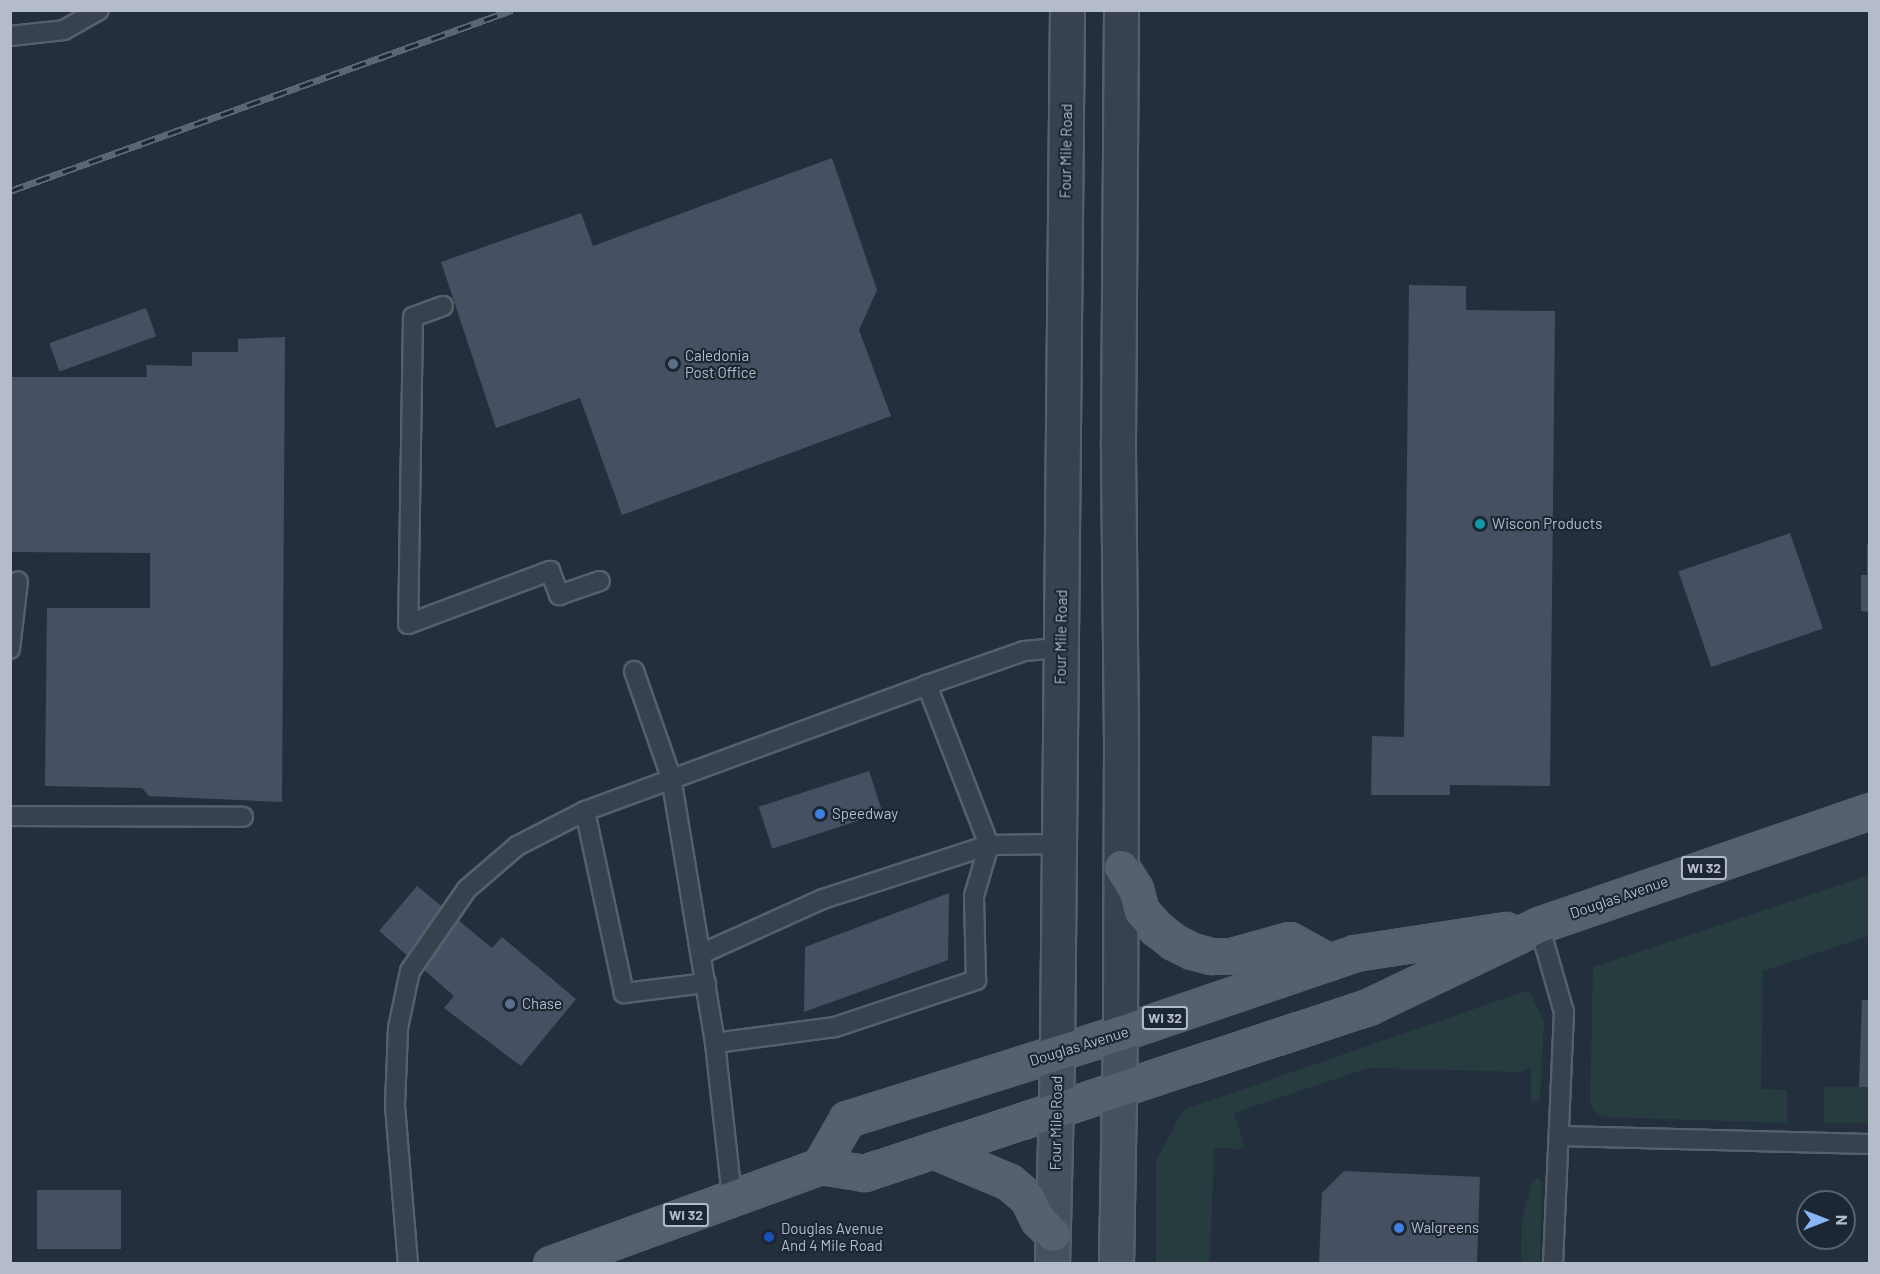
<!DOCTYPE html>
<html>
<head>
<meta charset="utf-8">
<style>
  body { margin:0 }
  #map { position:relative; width:1880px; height:1274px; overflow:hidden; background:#242f3e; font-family:Barlow,sans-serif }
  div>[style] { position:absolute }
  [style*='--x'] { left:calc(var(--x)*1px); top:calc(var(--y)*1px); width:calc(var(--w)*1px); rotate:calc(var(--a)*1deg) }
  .green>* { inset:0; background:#263c3f; transform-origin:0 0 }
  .building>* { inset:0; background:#455162; transform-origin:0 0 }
  .roads { filter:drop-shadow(2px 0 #565f6c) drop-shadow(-2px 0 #565f6c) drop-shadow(0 2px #565f6c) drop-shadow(0 -2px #565f6c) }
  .service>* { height:18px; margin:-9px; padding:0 9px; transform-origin:9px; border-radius:9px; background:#38414e }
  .tertiary>* { height:33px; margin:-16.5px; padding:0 16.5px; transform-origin:16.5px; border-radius:16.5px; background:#38414e }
  .secondary>* { height:33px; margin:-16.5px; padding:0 16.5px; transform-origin:16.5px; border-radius:16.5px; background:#465061 }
  .primary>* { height:33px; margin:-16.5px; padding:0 16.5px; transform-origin:16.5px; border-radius:16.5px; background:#56606e }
  .rail>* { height:7px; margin-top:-3.5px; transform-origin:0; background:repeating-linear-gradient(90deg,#1d2633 0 14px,#5a6575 0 28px); box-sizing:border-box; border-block:2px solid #5a6575 }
  .dots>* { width:16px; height:16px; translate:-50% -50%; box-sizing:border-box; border:3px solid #1d2633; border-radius:50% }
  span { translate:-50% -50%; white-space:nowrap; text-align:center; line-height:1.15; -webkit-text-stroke:4.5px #1d2633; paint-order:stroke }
  .shield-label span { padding:2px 4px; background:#1d2633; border:2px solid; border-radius:4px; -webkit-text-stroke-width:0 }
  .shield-label { font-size:14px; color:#b4bcc9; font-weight:700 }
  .street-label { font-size:15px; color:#b4bcc9 }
  .poi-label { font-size:15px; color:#b4bcc9 }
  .left { translate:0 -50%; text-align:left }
  .frame { position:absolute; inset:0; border:12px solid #b4bcc9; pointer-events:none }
  .north { position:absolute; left:1796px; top:1190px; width:60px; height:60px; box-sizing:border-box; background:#1d2633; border:2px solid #59626f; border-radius:50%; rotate:90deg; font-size:16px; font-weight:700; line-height:24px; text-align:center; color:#b4bcc9 }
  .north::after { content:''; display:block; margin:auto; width:21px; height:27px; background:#8ab4f8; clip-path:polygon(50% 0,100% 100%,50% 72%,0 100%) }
</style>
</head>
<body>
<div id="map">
  <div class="green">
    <i style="clip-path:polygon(1869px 875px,1869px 936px,1763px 971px,1761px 1089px,1787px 1090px,1787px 1123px,1603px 1117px,1595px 1112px,1590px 1102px,1593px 967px)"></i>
    <i style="clip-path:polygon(1529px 990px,1544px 1022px,1540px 1101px,1531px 1101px,1531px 1069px,1528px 1068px,1521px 1072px,1369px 1068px,1234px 1113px,1244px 1146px,1240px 1149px,1214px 1148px,1210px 1263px,1156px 1263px,1156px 1161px,1183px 1110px)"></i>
    <i style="left:1824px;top:1087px;width:45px;height:36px"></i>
    <i style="clip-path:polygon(1538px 1178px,1542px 1183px,1540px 1263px,1521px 1263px,1522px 1221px,1532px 1182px)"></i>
  </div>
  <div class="building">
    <i style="clip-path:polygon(832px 158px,877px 290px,859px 330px,891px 416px,622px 515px,580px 398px,496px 428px,441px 262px,581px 213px,593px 246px)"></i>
    <i style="clip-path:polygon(1409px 285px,1466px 286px,1466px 310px,1555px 311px,1550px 786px,1450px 785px,1450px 795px,1371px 795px,1372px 736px,1404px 737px)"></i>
    <i style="left:146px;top:308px;width:30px;height:103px;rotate:70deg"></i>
    <i style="clip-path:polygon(285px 337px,282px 802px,149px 796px,142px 788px,45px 786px,47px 608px,150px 608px,150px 553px,10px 552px,10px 377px,147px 377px,146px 365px,192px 366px,192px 352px,238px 352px,238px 339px)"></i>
    <i style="left:1790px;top:533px;width:101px;height:118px;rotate:71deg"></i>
    <i style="clip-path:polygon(1867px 544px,1870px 544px,1870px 612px,1861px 611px,1861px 575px,1867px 575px)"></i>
    <i style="left:869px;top:771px;width:44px;height:116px;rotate:72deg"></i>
    <i style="clip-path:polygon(417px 886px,492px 948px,502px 937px,576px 999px,521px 1066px,444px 1008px,454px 996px,379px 931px)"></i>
    <i style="clip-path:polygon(949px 893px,948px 960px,804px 1012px,805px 947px)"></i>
    <i style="clip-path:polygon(1862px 1000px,1870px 1000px,1870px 1087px,1859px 1087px)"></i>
    <i style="clip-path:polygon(1344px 1171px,1480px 1177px,1477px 1264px,1319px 1264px,1322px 1193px)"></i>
    <i style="left:121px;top:1190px;width:59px;height:84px;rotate:90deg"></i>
  </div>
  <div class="roads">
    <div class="service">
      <i style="--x:10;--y:36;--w:54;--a:-6.3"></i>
      <i style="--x:64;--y:30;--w:40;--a:-29.7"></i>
      <i style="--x:443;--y:306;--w:32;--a:160"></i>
      <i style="--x:413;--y:317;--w:307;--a:90.9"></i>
      <i style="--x:408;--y:624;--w:152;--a:-20.5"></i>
      <i style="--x:550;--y:571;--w:26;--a:69"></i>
      <i style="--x:559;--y:595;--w:43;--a:-18.9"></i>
      <i style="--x:10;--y:649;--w:68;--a:-83.3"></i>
      <i style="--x:634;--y:671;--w:112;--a:70.8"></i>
      <i style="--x:671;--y:777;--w:270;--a:80.6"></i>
      <i style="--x:715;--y:1043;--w:156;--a:83.7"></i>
      <i style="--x:10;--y:816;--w:233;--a:0.2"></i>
      <i style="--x:1539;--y:925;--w:91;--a:74"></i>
      <i style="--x:1564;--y:1012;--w:252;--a:92.5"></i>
      <i style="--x:701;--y:954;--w:134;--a:-24.3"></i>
      <i style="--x:823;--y:899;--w:175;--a:-18"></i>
      <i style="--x:989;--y:845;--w:70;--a:-0.8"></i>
      <i style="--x:706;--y:983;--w:83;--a:173"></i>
      <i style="--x:624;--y:993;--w:186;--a:-102.1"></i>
      <i style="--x:585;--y:811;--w:364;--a:-20.2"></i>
      <i style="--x:927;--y:685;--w:103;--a:-19.3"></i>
      <i style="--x:1024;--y:651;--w:37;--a:-5"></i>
      <i style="--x:715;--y:1043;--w:121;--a:-7.6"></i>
      <i style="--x:835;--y:1027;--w:149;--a:-18.4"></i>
      <i style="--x:976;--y:980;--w:84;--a:-91.4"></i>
      <i style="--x:974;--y:896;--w:53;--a:-73.6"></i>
      <i style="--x:989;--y:845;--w:172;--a:-111.2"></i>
      <i style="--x:1560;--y:1136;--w:310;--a:1.5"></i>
      <i style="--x:408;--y:1264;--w:159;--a:-94.7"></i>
      <i style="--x:395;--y:1106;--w:78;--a:-87.8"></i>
      <i style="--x:398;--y:1028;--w:58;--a:-78.1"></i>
      <i style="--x:410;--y:971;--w:100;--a:-55.2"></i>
      <i style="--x:467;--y:889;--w:66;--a:-40.7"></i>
      <i style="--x:517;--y:846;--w:76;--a:-27.2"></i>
    </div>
    <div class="tertiary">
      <i style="--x:1120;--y:1033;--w:294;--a:-89.8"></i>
      <i style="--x:1121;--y:739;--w:299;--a:-90.6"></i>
      <i style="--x:1118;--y:440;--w:430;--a:-89.6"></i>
      <i style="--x:1057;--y:1052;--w:1042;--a:-89.45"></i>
    </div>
    <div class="secondary">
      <i style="--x:1052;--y:1264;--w:212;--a:-88.6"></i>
      <i style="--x:1116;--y:1264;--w:231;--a:-89"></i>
    </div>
    <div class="primary">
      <i style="--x:1121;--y:867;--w:26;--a:58"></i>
      <i style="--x:1135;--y:889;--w:23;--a:75"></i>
      <i style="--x:1141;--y:911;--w:23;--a:49"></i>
      <i style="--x:1156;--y:928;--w:23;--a:38"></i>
      <i style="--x:1174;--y:942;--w:20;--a:27"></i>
      <i style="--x:1192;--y:951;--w:20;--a:15"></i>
      <i style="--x:1211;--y:956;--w:21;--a:0"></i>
      <i style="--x:1232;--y:956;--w:59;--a:-15.7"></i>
      <i style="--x:1289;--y:940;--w:46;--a:28.8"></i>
      <i style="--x:933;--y:1150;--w:82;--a:22.8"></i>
      <i style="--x:1009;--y:1182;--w:23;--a:40"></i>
      <i style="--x:1027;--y:1197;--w:25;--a:63"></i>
      <i style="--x:1038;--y:1219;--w:21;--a:45"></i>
      <i style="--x:820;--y:1166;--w:54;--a:-60.1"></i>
      <i style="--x:847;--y:1119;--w:286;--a:-17.5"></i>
      <i style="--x:1120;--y:1033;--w:248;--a:-18.8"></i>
      <i style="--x:1355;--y:953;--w:152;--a:-8.7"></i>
      <i style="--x:551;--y:1264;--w:286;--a:-20"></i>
      <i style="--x:820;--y:1166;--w:45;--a:9"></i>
      <i style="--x:864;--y:1173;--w:531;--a:-18.23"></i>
      <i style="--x:1368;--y:1007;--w:190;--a:-25.6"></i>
      <i style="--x:1539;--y:925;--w:350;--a:-19"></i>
    </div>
  </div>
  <div class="rail">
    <i style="--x:10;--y:191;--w:534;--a:-19.83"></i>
  </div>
  <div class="dots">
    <i style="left:673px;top:364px;background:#5c6f8a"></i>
    <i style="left:1480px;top:524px;background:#0f9aa8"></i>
    <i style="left:820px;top:814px;background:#3f7fe0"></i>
    <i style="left:510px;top:1004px;background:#5c6f8a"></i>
    <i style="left:1399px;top:1228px;background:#3f7fe0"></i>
    <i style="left:769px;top:1237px;background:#1a4fb4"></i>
  </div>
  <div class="shield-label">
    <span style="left:1704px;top:868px">WI 32</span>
    <span style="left:1165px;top:1018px">WI 32</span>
    <span style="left:686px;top:1215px">WI 32</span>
  </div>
  <div class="street-label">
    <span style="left:1066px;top:151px;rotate:-89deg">Four Mile Road</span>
    <span style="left:1061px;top:637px;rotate:-89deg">Four Mile Road</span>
    <span style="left:1619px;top:897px;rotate:-19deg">Douglas Avenue</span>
    <span style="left:1079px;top:1046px;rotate:-17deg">Douglas Avenue</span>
    <span style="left:1056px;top:1123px;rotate:-89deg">Four Mile Road</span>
  </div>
  <div class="poi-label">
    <span class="left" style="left:685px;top:364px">Caledonia<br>Post Office</span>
    <span class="left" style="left:1492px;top:524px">Wiscon Products</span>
    <span class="left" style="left:832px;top:814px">Speedway</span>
    <span class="left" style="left:522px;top:1004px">Chase</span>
    <span class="left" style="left:781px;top:1237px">Douglas Avenue<br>And 4 Mile Road</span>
    <span class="left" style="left:1411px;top:1228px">Walgreens</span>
  </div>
  <div class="frame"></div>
  <div class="north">N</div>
</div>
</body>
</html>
